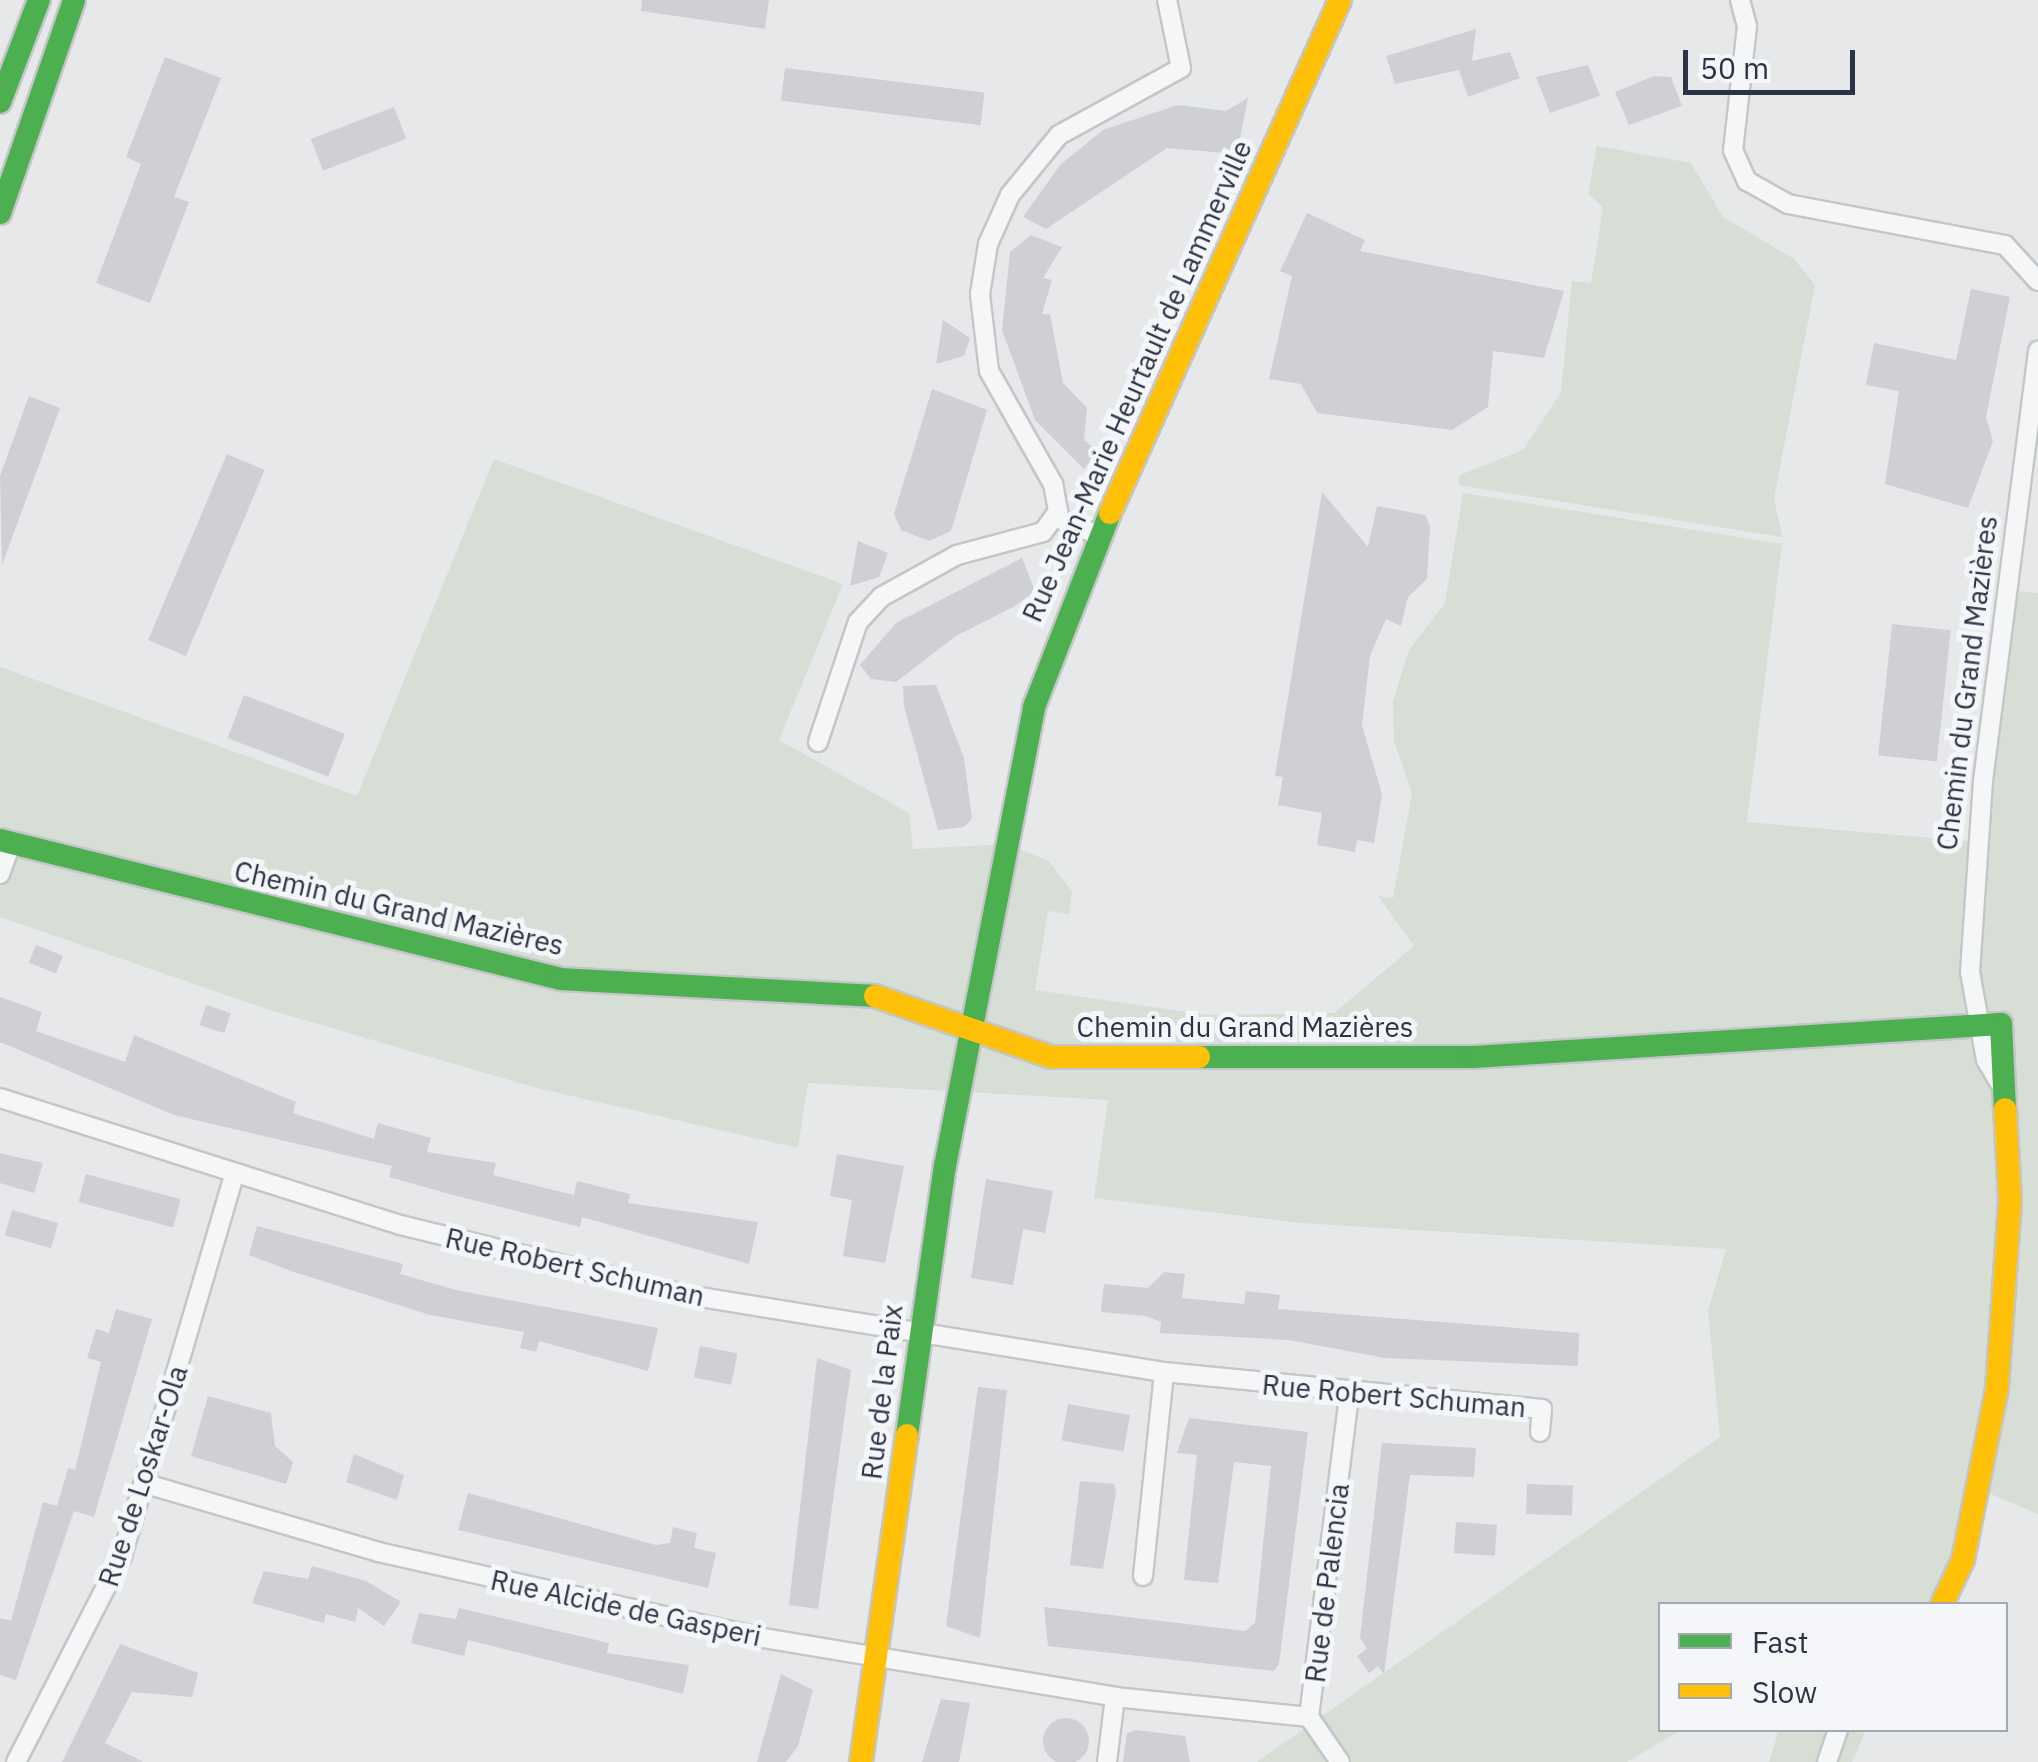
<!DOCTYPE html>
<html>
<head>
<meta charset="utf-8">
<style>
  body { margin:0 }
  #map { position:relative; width:2038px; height:1762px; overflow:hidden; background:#e6e8ea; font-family:"IBM Plex Sans",sans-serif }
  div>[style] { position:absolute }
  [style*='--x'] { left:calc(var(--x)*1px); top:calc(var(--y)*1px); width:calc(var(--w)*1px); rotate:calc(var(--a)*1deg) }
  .green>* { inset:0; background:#d6ded6 }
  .building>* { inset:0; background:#ced0d3; transform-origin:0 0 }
  .round { border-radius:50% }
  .roads { filter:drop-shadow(2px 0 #c4c6c8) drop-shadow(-2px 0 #c4c6c8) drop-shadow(0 2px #c4c6c8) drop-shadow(0 -2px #c4c6c8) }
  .street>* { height:18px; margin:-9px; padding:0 9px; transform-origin:9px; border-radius:9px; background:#f5f6f7 }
  .fast>* { height:22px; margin:-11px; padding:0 11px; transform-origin:11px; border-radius:11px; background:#4caf50 }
  .slow>* { height:22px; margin:-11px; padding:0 11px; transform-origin:11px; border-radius:11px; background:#ffc107 }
  span { translate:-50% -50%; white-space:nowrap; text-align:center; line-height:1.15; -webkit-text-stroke:10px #f4f6f9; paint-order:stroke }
  .street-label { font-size:28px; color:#2b3445 }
  .legend { position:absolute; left:1658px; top:1602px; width:350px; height:130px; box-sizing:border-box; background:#f4f6f9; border:2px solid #a4a8b1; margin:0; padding:12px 18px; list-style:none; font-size:30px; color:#2b3445 }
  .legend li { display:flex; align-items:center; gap:20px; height:50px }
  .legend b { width:50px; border:2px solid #a4a8b1 }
  .scale { position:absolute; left:1683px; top:50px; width:172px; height:45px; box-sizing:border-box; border:5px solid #2b3445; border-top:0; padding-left:12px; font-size:30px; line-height:35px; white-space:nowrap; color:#2b3445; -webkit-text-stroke:8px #f4f6f9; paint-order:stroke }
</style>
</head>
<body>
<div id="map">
  <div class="green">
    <i style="clip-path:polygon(1597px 146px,1691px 163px,1723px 217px,1794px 259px,1815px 285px,1774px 498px,1782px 537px,1458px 485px,1460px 475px,1523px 450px,1561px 392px,1572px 281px,1591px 283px,1603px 207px,1588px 194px)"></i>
    <i style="clip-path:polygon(494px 459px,843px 584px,779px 740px,909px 813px,913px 849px,1006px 844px,1049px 861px,1072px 892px,1069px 914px,1048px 911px,1035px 990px,1208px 1015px,1334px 1013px,1414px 946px,1378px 896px,1393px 898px,1412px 793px,1394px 741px,1393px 701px,1409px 650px,1445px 603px,1463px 493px,1782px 544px,1747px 822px,1978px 842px,2007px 590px,2038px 593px,2038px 1514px,1979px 1489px,1942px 1604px,1660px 1604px,1660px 1730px,1681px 1730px,1627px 1762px,1257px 1762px,1720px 1437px,1708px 1311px,1726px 1249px,1301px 1223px,1094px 1198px,1108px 1100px,808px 1083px,798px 1148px,533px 1087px,270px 1010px,0 917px,0 667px,357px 796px)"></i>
    <i style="clip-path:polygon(1779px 1730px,1866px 1730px,1852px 1762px,1769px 1762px)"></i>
  </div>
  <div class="building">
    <i style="clip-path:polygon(642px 0,769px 0,765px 29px,641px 11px)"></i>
    <i style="clip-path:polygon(1476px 29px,1472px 61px,1510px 52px,1520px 78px,1468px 97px,1459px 70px,1395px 84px,1386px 56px)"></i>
    <i style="clip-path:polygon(165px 57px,221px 78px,174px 197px,189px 202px,150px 303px,96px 283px,141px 164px,126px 157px)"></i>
    <i style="clip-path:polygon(1588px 65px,1600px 96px,1550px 113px,1536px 77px)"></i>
    <i style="left:785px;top:68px;width:201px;height:33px;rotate:7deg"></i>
    <i style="clip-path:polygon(1654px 76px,1671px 77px,1682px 106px,1629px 125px,1615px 92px)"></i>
    <i style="clip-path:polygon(1248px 98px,1237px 154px,1167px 148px,1046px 229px,1023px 217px,1060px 165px,1103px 130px,1178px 105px,1226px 111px)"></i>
    <i style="left:394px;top:107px;width:34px;height:89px;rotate:69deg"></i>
    <i style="clip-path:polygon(1307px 213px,1365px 240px,1360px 251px,1564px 291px,1544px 358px,1493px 351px,1488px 407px,1452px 430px,1317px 413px,1301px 384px,1269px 379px,1292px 276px,1280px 271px)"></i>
    <i style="clip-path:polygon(1031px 235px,1062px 247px,1043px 278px,1052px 280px,1042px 314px,1050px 314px,1063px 383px,1087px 408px,1084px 440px,1098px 451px,1084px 469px,1035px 420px,1002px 330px,1010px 252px)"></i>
    <i style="clip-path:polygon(1971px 289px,2010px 297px,1986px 417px,1993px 441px,1968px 508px,1885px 484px,1899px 391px,1866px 385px,1874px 343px,1956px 360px)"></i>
    <i style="clip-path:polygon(943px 320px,970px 338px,964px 356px,936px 364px)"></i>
    <i style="clip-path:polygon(932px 389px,987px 410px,951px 531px,929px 541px,901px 530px,894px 514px)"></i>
    <i style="clip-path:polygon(29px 396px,60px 408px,2px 565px,0 476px)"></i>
    <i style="left:227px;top:454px;width:41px;height:202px;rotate:23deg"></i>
    <i style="clip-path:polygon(1322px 492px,1368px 547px,1377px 506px,1425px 515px,1430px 526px,1427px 579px,1408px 597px,1401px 626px,1386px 619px,1370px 656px,1362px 725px,1382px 794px,1374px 843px,1357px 840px,1355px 852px,1317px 845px,1322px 813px,1278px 805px,1283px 777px,1275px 776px)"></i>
    <i style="clip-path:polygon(858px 541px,888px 553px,879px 577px,850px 586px)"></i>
    <i style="clip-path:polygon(1022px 558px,1035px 591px,1015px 606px,956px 636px,896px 682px,871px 679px,860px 665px,896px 623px)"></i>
    <i style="left:1892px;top:624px;width:59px;height:132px;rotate:6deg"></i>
    <i style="clip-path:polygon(936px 685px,964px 758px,972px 819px,964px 827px,938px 830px,904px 706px,903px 686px)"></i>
    <i style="left:244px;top:695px;width:108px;height:46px;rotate:21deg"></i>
    <i style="left:36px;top:945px;width:29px;height:19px;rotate:22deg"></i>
    <i style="clip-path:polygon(0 997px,42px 1012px,36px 1031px,125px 1062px,134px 1035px,296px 1102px,293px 1113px,374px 1139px,378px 1123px,431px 1138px,427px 1152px,496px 1163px,493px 1175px,574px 1195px,577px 1181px,630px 1194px,628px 1203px,758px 1222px,749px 1264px,582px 1217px,580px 1227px,453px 1195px,389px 1177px,392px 1166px,174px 1115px,0 1042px)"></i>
    <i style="left:206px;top:1005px;width:26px;height:21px;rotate:18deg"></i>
    <i style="clip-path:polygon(0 1153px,43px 1163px,34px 1193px,0 1183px)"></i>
    <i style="clip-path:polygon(837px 1154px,904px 1166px,885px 1263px,843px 1256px,852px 1200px,830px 1196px)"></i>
    <i style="left:86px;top:1174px;width:98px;height:29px;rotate:15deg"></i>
    <i style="clip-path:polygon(986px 1179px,1053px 1191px,1045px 1233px,1023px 1229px,1013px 1285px,971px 1278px)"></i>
    <i style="left:12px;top:1210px;width:48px;height:26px;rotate:16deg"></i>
    <i style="clip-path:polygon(257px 1226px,403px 1264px,400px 1274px,456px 1290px,658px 1328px,648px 1371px,539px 1341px,536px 1352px,520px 1348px,524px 1332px,430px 1315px,291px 1271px,249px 1255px)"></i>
    <i style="clip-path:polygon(1164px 1272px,1185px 1274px,1182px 1298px,1244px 1304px,1246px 1291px,1280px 1295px,1278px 1309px,1579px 1333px,1578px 1366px,1385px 1358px,1289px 1340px,1160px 1333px,1161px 1322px,1146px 1316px,1101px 1312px,1104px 1284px,1148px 1288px)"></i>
    <i style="clip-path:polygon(116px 1309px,152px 1319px,94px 1517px,74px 1511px,16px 1680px,0 1675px,0 1618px,11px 1621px,43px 1502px,57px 1506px,68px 1468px,75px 1470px,101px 1362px,87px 1358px,96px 1329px,109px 1333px)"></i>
    <i style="left:700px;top:1346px;width:38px;height:32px;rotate:11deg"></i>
    <i style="clip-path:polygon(817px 1358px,851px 1370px,818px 1609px,789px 1605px)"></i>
    <i style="clip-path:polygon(978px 1387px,1007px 1390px,980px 1638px,946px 1626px)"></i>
    <i style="clip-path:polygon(208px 1396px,271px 1413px,275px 1446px,293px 1462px,286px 1484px,191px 1456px)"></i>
    <i style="left:1068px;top:1404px;width:63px;height:37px;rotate:10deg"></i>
    <i style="clip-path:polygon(1189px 1418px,1308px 1432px,1279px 1664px,1274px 1671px,1048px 1646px,1044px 1607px,1245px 1631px,1255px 1623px,1271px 1466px,1234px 1462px,1218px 1583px,1184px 1580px,1197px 1455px,1177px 1453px)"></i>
    <i style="clip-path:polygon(1382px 1443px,1476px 1448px,1474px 1477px,1410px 1475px,1384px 1674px,1378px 1666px,1369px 1673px,1357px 1656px,1367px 1649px,1360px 1638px)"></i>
    <i style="clip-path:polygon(354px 1454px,404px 1475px,397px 1500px,346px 1482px)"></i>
    <i style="clip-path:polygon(1080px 1481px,1114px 1484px,1116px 1493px,1103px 1569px,1070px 1565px)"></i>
    <i style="left:1527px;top:1484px;width:46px;height:30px;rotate:2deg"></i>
    <i style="clip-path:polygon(468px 1493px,656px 1545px,670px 1543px,673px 1527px,697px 1533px,694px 1548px,716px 1553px,708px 1588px,458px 1530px)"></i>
    <i style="left:1456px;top:1522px;width:41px;height:31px;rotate:4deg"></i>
    <i style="clip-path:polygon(312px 1566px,366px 1581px,401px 1602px,384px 1626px,358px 1608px,355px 1622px,326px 1614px,324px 1623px,252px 1603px,264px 1571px,308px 1579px)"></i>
    <i style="clip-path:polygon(459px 1608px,609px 1643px,607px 1653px,689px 1665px,683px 1694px,468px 1640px,464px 1656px,411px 1643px,419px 1613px,456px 1619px)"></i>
    <i style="clip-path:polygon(120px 1644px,198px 1673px,192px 1697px,132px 1692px,105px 1743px,144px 1762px,62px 1762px)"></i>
    <i style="clip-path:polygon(781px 1674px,813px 1690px,798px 1746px,786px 1762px,757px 1762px)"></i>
    <i style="clip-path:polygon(941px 1699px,970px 1703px,959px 1762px,922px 1762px)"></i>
    <i class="round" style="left:1043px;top:1718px;width:46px;height:46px"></i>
    <i style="clip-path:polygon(1136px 1730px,1185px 1736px,1190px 1762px,1123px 1762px,1127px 1733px)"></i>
  </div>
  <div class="roads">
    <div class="street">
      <i style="--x:1740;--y:0;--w:27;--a:75"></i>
      <i style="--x:1747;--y:26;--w:125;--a:96.4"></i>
      <i style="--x:1733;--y:150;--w:34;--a:66"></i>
      <i style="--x:1747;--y:181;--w:47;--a:29.3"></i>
      <i style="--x:1788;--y:204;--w:221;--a:10.7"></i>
      <i style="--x:2005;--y:245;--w:49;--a:47.5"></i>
      <i style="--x:1054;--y:517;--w:48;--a:22.2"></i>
      <i style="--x:818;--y:742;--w:126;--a:-71.6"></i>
      <i style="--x:858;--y:622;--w:34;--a:-47"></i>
      <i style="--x:881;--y:597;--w:87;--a:-28.9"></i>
      <i style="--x:957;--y:555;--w:89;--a:-15"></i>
      <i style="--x:1043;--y:532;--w:26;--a:-54"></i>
      <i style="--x:1058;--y:511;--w:27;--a:-100"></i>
      <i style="--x:1053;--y:484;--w:130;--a:-119.5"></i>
      <i style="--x:989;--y:371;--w:78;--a:-96.7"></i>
      <i style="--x:980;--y:294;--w:51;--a:-80.9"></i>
      <i style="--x:988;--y:244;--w:54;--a:-65.8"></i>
      <i style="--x:1010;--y:195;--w:77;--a:-50.8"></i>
      <i style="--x:1059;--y:135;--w:139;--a:-28.8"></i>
      <i style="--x:1181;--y:68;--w:69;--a:-101.6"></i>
      <i style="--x:0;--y:874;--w:33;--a:-70"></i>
      <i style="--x:2001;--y:1085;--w:29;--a:-121"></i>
      <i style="--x:1986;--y:1060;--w:89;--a:-100.3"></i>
      <i style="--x:1970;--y:972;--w:191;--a:-86.1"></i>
      <i style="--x:1983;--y:781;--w:434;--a:-82.7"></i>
      <i style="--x:0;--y:1098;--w:420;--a:17.6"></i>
      <i style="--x:400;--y:1225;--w:296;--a:13.7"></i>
      <i style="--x:688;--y:1295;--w:482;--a:9.2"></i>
      <i style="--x:1164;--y:1372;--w:380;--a:5.6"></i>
      <i style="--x:1542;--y:1409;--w:23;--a:95"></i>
      <i style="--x:146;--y:1484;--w:242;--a:16.3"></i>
      <i style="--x:378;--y:1552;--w:389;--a:12.6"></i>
      <i style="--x:758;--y:1637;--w:362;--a:9.5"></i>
      <i style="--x:1115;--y:1697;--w:195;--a:5.9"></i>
      <i style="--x:1143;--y:1576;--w:205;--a:-84.1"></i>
      <i style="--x:16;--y:1762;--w:232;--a:-62.8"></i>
      <i style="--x:122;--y:1556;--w:396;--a:-73.6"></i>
      <i style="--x:1107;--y:1762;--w:65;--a:-83"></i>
      <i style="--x:1340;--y:1762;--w:55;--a:-124.6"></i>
      <i style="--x:1309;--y:1717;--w:325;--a:-82.9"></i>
      <i style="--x:1827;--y:1762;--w:34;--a:-71"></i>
    </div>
    <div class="fast">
      <i style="--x:0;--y:102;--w:109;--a:-69.1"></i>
      <i style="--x:0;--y:213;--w:225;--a:-70.8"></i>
      <i style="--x:0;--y:840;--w:578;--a:13.92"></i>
      <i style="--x:561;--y:979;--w:314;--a:3.1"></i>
      <i style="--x:1199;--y:1057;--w:274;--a:0"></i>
      <i style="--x:1473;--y:1057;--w:529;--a:-3.58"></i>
      <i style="--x:2001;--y:1024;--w:85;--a:87.3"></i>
      <i style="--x:907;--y:1435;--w:272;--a:-82"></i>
      <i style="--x:945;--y:1166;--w:468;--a:-79"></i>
      <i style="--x:1034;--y:707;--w:208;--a:-68.6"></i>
    </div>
    <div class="slow">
      <i style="--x:1110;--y:513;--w:562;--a:-65.85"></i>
      <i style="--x:875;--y:996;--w:186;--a:19.1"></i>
      <i style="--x:1051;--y:1057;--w:148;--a:0"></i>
      <i style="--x:1942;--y:1604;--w:49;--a:-64.5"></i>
      <i style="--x:1963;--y:1560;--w:175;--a:-78.8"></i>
      <i style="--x:1997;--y:1388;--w:188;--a:-86"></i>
      <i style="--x:2010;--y:1200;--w:91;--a:-93.1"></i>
      <i style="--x:861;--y:1762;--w:330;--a:-82"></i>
    </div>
  </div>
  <div class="street-label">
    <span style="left:1137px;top:381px;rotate:-66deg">Rue Jean-Marie Heurtault de Lammerville</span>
    <span style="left:1967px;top:683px;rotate:-83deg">Chemin du Grand Mazières</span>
    <span style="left:399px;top:908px;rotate:13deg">Chemin du Grand Mazières</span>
    <span style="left:1245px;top:1027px">Chemin du Grand Mazières</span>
    <span style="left:575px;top:1267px;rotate:13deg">Rue Robert Schuman</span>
    <span style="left:882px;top:1392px;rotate:-83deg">Rue de la Paix</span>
    <span style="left:1394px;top:1396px;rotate:5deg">Rue Robert Schuman</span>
    <span style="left:143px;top:1476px;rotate:-72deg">Rue de Loskar-Ola</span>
    <span style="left:1327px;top:1583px;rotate:-83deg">Rue de Palencia</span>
    <span style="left:626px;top:1608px;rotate:12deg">Rue Alcide de Gasperi</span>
  </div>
  <ul class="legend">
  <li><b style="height:12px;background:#4caf50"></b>Fast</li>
  <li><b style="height:12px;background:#ffc107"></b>Slow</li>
  </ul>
  <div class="scale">50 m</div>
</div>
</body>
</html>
